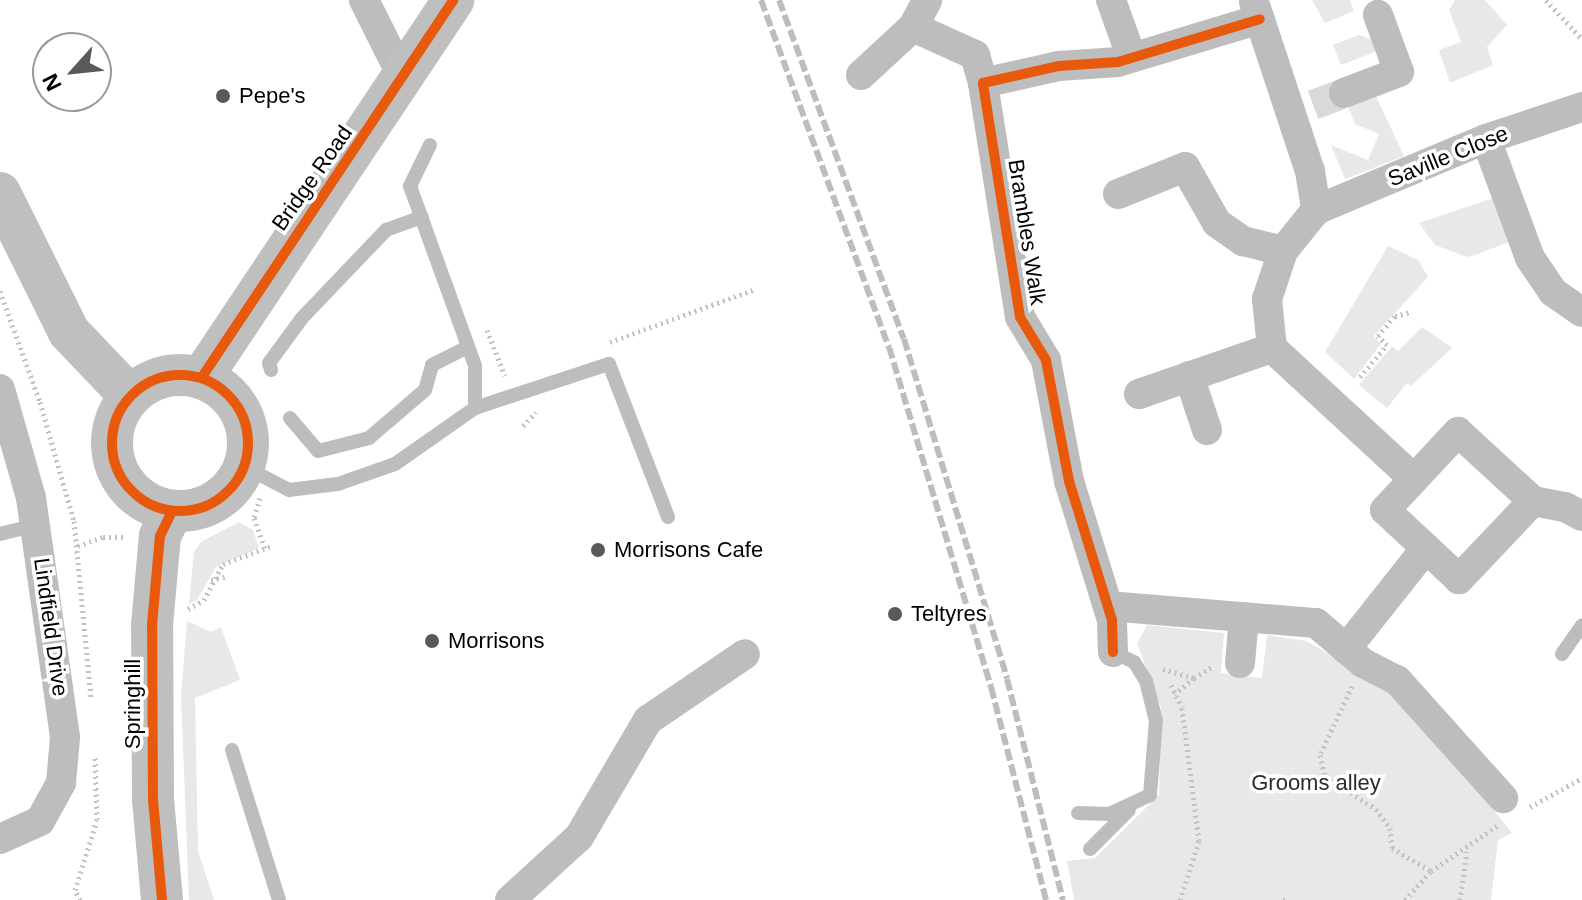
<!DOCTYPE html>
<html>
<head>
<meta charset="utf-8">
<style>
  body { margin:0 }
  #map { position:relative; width:1582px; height:900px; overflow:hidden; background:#fff; font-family:Helvetica,sans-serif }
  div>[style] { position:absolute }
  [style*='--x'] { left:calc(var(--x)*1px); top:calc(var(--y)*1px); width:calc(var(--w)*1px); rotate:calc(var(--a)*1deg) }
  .green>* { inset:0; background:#e8e8e8 }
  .street-tunnel>* { height:30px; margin-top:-15px; transform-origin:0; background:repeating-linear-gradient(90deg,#d9d9d9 0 30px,transparent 0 45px) }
  .path>* { height:5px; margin-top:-2.5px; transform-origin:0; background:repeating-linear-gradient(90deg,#c2c2c2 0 2px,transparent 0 6px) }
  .lane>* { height:14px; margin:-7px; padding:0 7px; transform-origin:7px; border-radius:7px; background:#bdbdbd }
  .street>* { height:30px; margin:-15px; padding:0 15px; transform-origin:15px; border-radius:15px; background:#bdbdbd }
  .secondary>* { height:42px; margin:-21px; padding:0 21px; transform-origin:21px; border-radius:21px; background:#bfbfbf }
  .secondary>.ring { margin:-21px; padding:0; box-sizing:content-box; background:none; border:42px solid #bfbfbf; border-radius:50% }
  .rail>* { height:6px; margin-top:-3px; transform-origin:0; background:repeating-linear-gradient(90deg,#bdbdbd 0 12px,transparent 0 16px) }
  .cycleway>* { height:10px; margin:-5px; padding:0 5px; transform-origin:5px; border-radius:5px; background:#e8590c }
  .cycleway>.ring { margin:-5px; padding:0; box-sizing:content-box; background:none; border:10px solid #e8590c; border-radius:50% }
  .dots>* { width:22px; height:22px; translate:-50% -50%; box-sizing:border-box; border:4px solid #fff; border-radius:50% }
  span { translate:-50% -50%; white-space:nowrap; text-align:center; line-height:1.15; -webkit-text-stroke:7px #fff; paint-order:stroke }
  .poi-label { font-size:22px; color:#000 }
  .left { translate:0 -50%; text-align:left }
  .street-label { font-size:22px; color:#000 }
  .park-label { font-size:22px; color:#2c2c2c }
  .north { position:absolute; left:32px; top:32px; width:80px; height:80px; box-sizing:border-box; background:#fff; border:2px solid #999; border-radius:50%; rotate:243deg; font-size:22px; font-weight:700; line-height:32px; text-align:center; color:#000 }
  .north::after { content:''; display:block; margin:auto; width:28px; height:36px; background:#595959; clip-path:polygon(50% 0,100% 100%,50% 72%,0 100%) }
</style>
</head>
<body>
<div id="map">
  <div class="green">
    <i style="clip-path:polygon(1312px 0,1350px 0,1354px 11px,1325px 23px)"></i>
    <i style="clip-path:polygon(1455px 0,1485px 0,1507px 25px,1487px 47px,1493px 65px,1450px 83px,1439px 50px,1461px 42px,1449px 10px)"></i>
    <i style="clip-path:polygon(1359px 35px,1376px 41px,1380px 50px,1341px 65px,1333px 45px)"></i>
    <i style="clip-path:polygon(1376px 96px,1404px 156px,1345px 179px,1331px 145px,1368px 160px,1379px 134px,1355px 124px,1346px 102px)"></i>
    <i style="clip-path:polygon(1493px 198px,1509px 242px,1475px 255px,1467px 257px,1435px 245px,1419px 223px)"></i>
    <i style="clip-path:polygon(1388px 246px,1418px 260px,1428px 277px,1381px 328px,1374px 336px,1381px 344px,1354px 379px,1325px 352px)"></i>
    <i style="clip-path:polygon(1422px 327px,1452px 348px,1411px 386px,1407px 383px,1387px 408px,1359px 385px,1392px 346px,1398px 351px)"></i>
    <i style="clip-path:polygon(239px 522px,253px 530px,259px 548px,216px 567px,197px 600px,189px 604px,194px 552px,201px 542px)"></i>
    <i style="clip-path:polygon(187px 621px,211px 632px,221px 627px,240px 680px,195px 698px,198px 851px,214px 900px,189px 900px,181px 696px)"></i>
    <i style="clip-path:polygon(1147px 625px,1224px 633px,1221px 673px,1262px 678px,1267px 635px,1306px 641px,1384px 685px,1451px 756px,1512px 833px,1498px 840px,1491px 900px,1074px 900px,1067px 861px,1095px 858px,1159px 795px,1161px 708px,1137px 643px)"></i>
  </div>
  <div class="street-tunnel">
    <i style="--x:1313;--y:105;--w:33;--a:-21"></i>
  </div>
  <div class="path">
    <i style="--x:1546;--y:0;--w:53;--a:47.3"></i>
    <i style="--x:0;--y:291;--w:118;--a:70.2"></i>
    <i style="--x:40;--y:402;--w:124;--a:74.1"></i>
    <i style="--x:74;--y:521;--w:177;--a:84.5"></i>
    <i style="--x:487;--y:330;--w:49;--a:68.6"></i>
    <i style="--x:610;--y:342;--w:155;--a:-20"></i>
    <i style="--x:1360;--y:377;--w:42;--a:-49.8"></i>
    <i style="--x:1387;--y:345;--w:13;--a:-135"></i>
    <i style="--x:1378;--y:336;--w:26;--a:-50"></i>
    <i style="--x:1395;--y:316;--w:16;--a:-14"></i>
    <i style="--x:523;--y:426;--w:19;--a:-47"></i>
    <i style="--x:260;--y:498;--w:21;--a:107"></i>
    <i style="--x:254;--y:518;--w:32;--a:70"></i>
    <i style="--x:78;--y:546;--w:27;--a:-20"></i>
    <i style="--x:103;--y:537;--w:24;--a:0"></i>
    <i style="--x:211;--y:580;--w:17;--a:-13"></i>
    <i style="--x:188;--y:609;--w:18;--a:-29"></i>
    <i style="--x:204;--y:600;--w:41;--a:-62.2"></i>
    <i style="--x:223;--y:564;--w:51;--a:-20.6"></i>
    <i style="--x:1163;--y:669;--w:32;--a:16"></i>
    <i style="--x:1194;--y:678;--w:25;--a:140"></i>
    <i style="--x:1194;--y:678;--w:22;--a:-32"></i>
    <i style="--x:1171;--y:685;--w:25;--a:64"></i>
    <i style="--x:1182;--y:708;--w:134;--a:82.7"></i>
    <i style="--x:1199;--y:841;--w:62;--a:107.9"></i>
    <i style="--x:1352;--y:686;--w:76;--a:114.9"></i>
    <i style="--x:1320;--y:755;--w:23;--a:77"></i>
    <i style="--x:1325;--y:777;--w:60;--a:32.1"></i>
    <i style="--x:1376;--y:809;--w:24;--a:54"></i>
    <i style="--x:1390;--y:828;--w:20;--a:84"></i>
    <i style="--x:1392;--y:848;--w:45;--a:30.5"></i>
    <i style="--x:1530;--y:807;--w:60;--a:-29.1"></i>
    <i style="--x:80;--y:900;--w:11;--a:-117"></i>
    <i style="--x:75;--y:890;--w:73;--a:-72.6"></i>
    <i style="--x:97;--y:820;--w:65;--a:-91.8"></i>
    <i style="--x:1283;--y:900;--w:4;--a:0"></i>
    <i style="--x:1405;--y:900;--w:39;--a:-48"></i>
    <i style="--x:1431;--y:871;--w:80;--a:-34.3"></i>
    <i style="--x:1460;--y:900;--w:49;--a:-81.9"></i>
  </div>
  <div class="lane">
    <i style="--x:430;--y:145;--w:46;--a:116"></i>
    <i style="--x:410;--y:186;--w:191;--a:70.1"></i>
    <i style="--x:475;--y:366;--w:42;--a:90"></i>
    <i style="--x:271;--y:370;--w:7;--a:-106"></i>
    <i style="--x:269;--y:363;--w:56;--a:-53.7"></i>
    <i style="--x:302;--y:318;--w:122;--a:-46.3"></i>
    <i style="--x:386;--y:230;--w:38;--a:-20"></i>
    <i style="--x:290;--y:418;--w:43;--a:49.7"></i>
    <i style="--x:318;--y:451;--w:53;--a:-14.3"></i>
    <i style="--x:369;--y:438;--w:74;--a:-40.6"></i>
    <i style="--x:425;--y:390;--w:26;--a:-74"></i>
    <i style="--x:432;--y:365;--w:40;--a:-26.6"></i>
    <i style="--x:245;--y:467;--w:50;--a:27.6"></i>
    <i style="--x:289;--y:490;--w:49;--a:-7"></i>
    <i style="--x:338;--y:484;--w:60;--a:-19.3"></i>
    <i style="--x:395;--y:464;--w:98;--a:-35"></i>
    <i style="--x:475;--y:408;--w:141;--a:-18.2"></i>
    <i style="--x:609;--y:364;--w:164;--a:68.9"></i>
    <i style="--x:0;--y:534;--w:36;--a:-14"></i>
    <i style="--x:1562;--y:654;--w:35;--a:-55"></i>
    <i style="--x:232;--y:750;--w:157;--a:72.6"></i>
    <i style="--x:1078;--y:813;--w:31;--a:2"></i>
    <i style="--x:1109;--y:814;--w:45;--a:-24.9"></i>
    <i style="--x:1150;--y:795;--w:74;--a:-85.4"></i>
    <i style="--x:1156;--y:721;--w:41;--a:-104"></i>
    <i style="--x:1146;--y:681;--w:22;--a:-122"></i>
    <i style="--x:1134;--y:662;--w:23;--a:-155"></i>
    <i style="--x:1090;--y:849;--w:55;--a:-45"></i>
  </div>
  <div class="street">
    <i style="--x:364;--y:0;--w:87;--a:63.4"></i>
    <i style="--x:1111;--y:0;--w:59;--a:70.3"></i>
    <i style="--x:1254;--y:2;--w:178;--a:71.7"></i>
    <i style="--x:1310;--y:171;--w:39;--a:81"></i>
    <i style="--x:1316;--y:210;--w:53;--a:128.8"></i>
    <i style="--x:1283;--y:251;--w:51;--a:108.4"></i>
    <i style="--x:1267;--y:299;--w:49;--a:84.2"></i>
    <i style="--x:1272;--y:348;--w:193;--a:42.7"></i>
    <i style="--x:913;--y:27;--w:30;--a:-62"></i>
    <i style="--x:861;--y:75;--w:71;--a:-42.7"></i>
    <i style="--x:913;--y:27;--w:68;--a:24.3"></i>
    <i style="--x:975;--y:55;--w:29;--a:74"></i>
    <i style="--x:1344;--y:93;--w:59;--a:-20.9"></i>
    <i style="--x:1399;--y:72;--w:61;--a:-110.2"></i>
    <i style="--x:1486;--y:139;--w:127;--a:69.7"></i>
    <i style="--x:1530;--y:258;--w:41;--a:55.9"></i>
    <i style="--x:1553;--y:292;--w:35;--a:35"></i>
    <i style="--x:1118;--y:194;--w:72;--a:-21.9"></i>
    <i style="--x:1185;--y:167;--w:64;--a:60.3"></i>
    <i style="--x:1217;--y:223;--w:32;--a:35"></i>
    <i style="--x:1243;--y:241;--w:41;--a:14"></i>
    <i style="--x:1316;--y:210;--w:184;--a:-22.7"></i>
    <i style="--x:1486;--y:139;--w:101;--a:-18.4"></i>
    <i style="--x:1189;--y:376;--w:57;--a:71.6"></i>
    <i style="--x:0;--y:389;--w:113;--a:74.1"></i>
    <i style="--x:31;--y:498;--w:242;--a:81.9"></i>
    <i style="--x:65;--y:738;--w:45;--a:95.1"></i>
    <i style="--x:61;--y:783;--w:43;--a:118.9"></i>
    <i style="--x:40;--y:821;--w:44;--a:155.8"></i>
    <i style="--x:1139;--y:394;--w:141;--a:-19.1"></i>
    <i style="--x:1458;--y:432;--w:102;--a:42.6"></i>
    <i style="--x:1533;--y:501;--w:108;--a:133.5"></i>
    <i style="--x:1459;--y:579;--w:101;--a:-137"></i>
    <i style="--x:1385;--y:510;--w:107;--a:-46.9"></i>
    <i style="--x:1533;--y:501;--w:33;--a:11"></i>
    <i style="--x:1565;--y:507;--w:19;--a:28"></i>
    <i style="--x:1108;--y:606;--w:209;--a:4.7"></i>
    <i style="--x:1316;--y:623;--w:62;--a:40.4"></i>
    <i style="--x:1363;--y:663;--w:38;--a:27"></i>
    <i style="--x:1397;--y:680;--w:159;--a:48.1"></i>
    <i style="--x:1346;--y:649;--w:129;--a:-51.6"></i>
    <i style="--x:1113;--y:652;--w:32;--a:-92"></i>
    <i style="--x:1112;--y:620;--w:145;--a:-107.2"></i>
    <i style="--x:1069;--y:481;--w:123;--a:-100.8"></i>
    <i style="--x:1046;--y:360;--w:50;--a:-121.2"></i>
    <i style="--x:1020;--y:317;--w:237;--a:-99"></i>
    <i style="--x:983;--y:83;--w:78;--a:-12.6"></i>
    <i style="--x:1059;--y:66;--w:59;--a:-3.9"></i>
    <i style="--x:1118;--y:62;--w:148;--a:-16.8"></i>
    <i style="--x:1240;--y:663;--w:46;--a:-85"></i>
    <i style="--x:510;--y:900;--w:93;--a:-42.4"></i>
    <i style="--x:579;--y:837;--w:136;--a:-59.5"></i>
    <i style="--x:648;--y:720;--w:117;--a:-34.2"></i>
  </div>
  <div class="secondary">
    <i style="--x:0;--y:193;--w:155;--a:63.6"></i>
    <i style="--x:69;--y:332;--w:88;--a:46.4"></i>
    <i class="ring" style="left:112px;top:375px;width:94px;height:94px"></i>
    <i style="--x:202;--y:377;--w:453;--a:-56.3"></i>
    <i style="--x:162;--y:900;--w:100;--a:-95.1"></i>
    <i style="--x:153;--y:800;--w:175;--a:-90.3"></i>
    <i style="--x:152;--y:625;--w:89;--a:-84.9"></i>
    <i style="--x:160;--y:536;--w:28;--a:-64"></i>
  </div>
  <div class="rail">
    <i style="--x:761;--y:0;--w:370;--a:69.8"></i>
    <i style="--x:889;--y:347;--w:355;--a:73.3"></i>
    <i style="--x:991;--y:687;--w:220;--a:75.5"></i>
    <i style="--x:779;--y:0;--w:361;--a:69.8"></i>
    <i style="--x:904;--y:339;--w:355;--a:73.1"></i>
    <i style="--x:1007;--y:679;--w:228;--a:75.8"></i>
  </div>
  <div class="cycleway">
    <i class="ring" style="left:112px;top:375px;width:126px;height:126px"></i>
    <i style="--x:202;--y:377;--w:453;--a:-56.3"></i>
    <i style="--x:1113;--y:652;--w:32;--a:-92"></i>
    <i style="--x:1112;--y:620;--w:145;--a:-107.2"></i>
    <i style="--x:1069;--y:481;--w:123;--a:-100.8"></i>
    <i style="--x:1046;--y:360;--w:50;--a:-121.2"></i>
    <i style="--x:1020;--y:317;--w:237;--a:-99"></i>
    <i style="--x:983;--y:83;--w:78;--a:-12.6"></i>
    <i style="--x:1059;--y:66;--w:59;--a:-3.9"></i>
    <i style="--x:1118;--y:62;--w:148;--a:-16.8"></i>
    <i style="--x:162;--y:900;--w:100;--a:-95.1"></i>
    <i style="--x:153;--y:800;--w:175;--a:-90.3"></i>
    <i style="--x:152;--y:625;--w:89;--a:-84.9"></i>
    <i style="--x:160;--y:536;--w:28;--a:-64"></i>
  </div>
  <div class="dots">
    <i style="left:223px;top:96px;background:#595959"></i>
    <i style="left:598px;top:550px;background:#595959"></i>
    <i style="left:895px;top:614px;background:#595959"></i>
    <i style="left:432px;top:641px;background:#595959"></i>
  </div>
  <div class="poi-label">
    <span class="left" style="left:239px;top:96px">Pepe's</span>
    <span class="left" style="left:614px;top:550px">Morrisons Cafe</span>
    <span class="left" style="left:911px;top:614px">Teltyres</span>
    <span class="left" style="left:448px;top:641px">Morrisons</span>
  </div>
  <div class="street-label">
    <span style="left:1448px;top:156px;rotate:-22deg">Saville Close</span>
    <span style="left:312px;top:178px;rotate:-55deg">Bridge Road</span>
    <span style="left:1027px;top:232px;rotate:81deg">Brambles Walk</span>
    <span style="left:51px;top:627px;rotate:82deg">Lindfield Drive</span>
    <span style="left:133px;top:704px;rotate:-90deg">Springhill</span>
  </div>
  <div class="park-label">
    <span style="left:1316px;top:783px">Grooms alley</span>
  </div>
  <div class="north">N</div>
</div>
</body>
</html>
